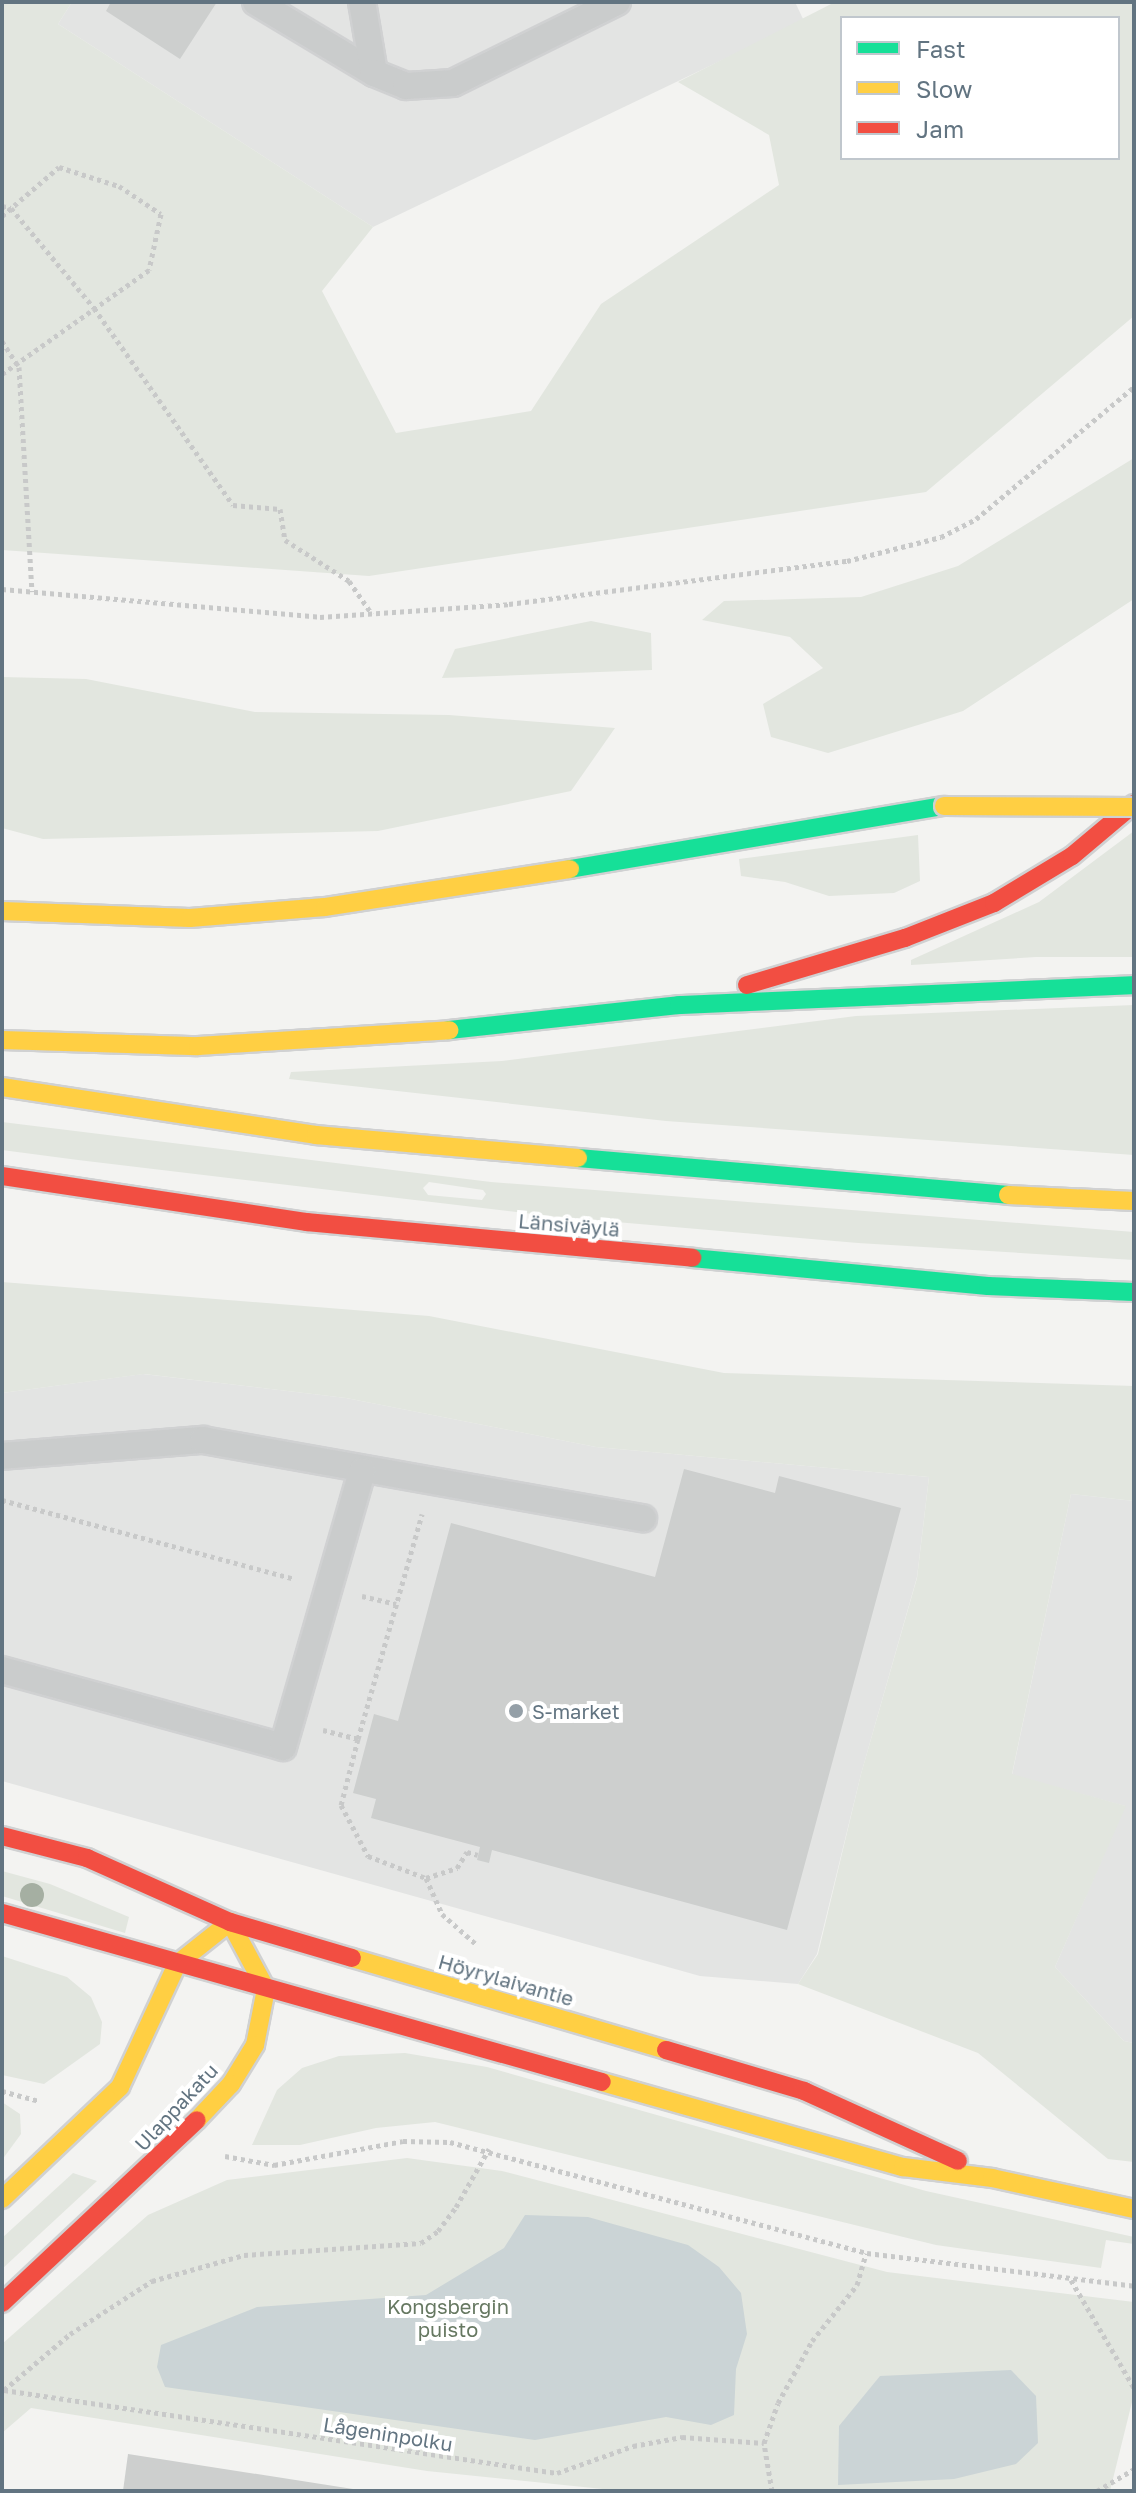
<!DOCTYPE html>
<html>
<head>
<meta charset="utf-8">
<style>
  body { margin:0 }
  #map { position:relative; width:1136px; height:2493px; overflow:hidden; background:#f3f3f1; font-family:"Golos Text",sans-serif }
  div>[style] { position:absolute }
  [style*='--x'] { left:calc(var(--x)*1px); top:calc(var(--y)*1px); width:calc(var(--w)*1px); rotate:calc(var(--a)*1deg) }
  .built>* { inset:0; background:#e3e4e3 }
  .green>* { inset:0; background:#e2e6df }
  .water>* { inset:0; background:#cbd4d6 }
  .building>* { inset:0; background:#cdcfce }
  .path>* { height:5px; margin-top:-2.5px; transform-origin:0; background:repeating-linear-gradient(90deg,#c8c9c9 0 4px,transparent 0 8px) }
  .roads { filter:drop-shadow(2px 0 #d0d1d2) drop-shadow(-2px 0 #d0d1d2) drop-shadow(0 2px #d0d1d2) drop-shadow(0 -2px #d0d1d2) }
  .lane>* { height:26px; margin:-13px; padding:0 13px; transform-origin:13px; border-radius:13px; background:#cacccc }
  .fast>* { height:18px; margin:-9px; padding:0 9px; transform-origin:9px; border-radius:9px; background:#16e098 }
  .slow>* { height:18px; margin:-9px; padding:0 9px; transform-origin:9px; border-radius:9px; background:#ffcf43 }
  .jam>* { height:18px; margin:-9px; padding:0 9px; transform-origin:9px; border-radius:9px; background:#f24e42 }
  .bridges { filter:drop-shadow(2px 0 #cfd0d0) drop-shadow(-2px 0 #cfd0d0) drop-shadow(0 2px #cfd0d0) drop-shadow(0 -2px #cfd0d0) }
  .slow-bridge>* { height:18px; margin:-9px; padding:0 9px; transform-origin:9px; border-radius:9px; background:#ffcf43 }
  .trees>* { width:24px; height:24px; margin:-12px; border-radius:50%; background:#a5afa2 }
  .dots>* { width:22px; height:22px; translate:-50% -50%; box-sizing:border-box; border:4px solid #fff; border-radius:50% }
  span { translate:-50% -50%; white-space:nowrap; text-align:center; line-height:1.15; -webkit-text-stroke:8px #fff; paint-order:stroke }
  .street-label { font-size:20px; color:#627481 }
  .poi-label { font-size:20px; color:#627481 }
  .left { translate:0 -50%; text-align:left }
  .park-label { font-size:20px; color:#667861 }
  .frame { position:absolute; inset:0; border:4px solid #627481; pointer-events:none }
  .legend { position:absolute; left:840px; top:16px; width:280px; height:144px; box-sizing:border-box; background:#fff; border:2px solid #c0c7cd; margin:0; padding:10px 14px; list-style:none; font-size:24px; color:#627481 }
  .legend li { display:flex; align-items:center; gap:16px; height:40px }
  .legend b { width:40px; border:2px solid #c0c7cd }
</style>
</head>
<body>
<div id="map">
  <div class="built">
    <i style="clip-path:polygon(72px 2px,795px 2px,804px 21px,373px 227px,58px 24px)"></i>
    <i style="clip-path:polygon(143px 1374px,346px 1398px,596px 1447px,929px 1477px,917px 1577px,861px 1774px,817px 1954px,798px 1984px,700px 1976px,2px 1781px,2px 1393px)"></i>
    <i style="clip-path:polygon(1071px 1494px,1134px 1501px,1134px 2043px,1124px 2041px,1055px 1967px,1125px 1806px,1012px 1775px)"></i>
  </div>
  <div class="green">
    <i style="clip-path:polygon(evenodd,2px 2px,72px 2px,58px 24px,373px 227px,322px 291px,396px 433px,531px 411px,601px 304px,779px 185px,769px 135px,678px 82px,835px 2px,1134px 2px,1134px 316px,926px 492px,369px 576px,2px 550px,2px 2px,842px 18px,1118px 18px,1118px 158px,842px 158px,842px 18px)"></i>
    <i style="clip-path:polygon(1134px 458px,1134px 599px,963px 711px,828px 753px,771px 737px,763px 704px,823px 668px,790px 637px,702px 620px,724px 601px,861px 597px,958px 566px)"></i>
    <i style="clip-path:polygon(591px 621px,651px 633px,652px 670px,442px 678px,455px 649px)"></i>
    <i style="clip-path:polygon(2px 677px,86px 679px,255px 712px,449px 715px,615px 728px,571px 791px,378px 831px,43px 839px,2px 828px)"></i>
    <i style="clip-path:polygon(1134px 831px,1134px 957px,1036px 957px,911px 965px,911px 960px,1039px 902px)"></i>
    <i style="clip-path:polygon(918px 835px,920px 881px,894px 893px,829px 896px,785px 882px,741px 876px,739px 859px)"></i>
    <i style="clip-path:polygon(1134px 1005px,1134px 1155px,666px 1121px,289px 1079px,291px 1072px,502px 1061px,856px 1016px)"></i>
    <i style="clip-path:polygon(evenodd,2px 1122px,491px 1182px,1134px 1232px,1134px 1260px,858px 1243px,558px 1217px,78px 1160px,2px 1150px,2px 1122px,429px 1182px,483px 1190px,486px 1194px,482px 1200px,428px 1195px,423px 1188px,429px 1182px)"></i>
    <i style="clip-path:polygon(2px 1282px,429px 1316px,724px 1373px,1134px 1386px,1134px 1501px,1071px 1494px,1012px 1774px,1126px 1806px,1055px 1967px,1124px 2041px,1134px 2043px,1134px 2162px,1108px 2159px,978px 2053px,798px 1984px,818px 1954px,861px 1774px,917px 1578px,929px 1477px,596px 1447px,346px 1398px,144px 1374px,2px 1393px)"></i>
    <i style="clip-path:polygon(2px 1871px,50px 1884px,129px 1917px,125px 1933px,2px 1896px)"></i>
    <i style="clip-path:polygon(2px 1956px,67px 1977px,91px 1997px,102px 2022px,100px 2044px,44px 2084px,2px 2075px)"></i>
    <i style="clip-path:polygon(405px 2053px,487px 2067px,926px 2191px,1134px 2237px,1134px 2244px,1106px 2240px,1101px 2268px,936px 2245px,435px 2122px,376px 2128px,300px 2145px,252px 2145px,277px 2090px,302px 2068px,339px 2056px)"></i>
    <i style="clip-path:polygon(2px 2102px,20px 2114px,21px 2134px,2px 2160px)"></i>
    <i style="clip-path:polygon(407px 2158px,502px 2171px,887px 2272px,1134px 2302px,1134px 2394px,1110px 2491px,622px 2491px,427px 2471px,31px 2408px,2px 2433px,2px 2344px,148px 2215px,227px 2180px)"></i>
    <i style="clip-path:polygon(73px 2173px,97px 2181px,2px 2269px,2px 2238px)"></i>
  </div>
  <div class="water">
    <i style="clip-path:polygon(525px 2215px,588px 2217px,688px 2245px,719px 2267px,741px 2293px,747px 2334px,736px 2369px,734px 2415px,711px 2425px,666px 2417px,535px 2440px,165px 2387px,157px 2367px,161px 2345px,257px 2307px,426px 2295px,504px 2248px)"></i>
    <i style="clip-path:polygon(1011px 2370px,1036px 2396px,1038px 2443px,1016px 2464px,954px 2479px,838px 2485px,839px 2426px,880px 2376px)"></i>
  </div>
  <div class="building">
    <i style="clip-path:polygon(111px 2px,217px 2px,180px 59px,106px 11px)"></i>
    <i style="clip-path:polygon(684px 1469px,775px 1493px,779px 1476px,901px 1508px,787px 1930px,492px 1850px,489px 1863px,477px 1860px,480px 1847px,371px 1818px,376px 1799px,353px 1793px,374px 1714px,398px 1721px,451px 1523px,655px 1577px)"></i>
    <i style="clip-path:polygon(128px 2454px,353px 2489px,353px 2491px,123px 2491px)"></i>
  </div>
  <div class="path">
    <i style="--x:2;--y:206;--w:9;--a:13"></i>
    <i style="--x:11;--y:208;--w:130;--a:50.3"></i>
    <i style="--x:94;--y:308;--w:241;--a:54.8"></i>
    <i style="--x:233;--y:505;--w:47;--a:4.9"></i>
    <i style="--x:280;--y:509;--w:31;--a:81"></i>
    <i style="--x:285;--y:540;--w:76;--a:32.6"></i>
    <i style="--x:349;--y:581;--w:40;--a:55.1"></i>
    <i style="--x:2;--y:216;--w:75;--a:-40.7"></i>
    <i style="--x:59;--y:167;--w:63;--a:17.6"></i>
    <i style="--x:119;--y:186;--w:50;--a:33.7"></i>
    <i style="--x:161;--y:214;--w:57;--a:102.1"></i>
    <i style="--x:149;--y:270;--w:180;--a:144.7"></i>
    <i style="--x:2;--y:341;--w:31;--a:57"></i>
    <i style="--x:19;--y:367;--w:225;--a:86.7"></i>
    <i style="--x:2;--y:589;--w:319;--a:5"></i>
    <i style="--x:320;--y:617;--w:189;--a:-3.9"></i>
    <i style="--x:509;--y:604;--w:341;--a:-7.3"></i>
    <i style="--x:847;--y:561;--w:97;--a:-14.3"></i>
    <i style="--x:941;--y:537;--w:39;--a:-27"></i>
    <i style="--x:976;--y:519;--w:206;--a:-39.9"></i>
    <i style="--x:2;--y:1500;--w:303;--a:15.1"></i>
    <i style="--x:362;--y:1596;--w:35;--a:13"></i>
    <i style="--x:323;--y:1730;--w:36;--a:14"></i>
    <i style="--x:358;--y:1739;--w:234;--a:-74.1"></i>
    <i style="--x:358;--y:1739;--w:68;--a:104.4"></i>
    <i style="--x:341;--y:1805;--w:58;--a:62.1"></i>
    <i style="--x:368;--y:1856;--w:62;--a:20.8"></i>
    <i style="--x:426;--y:1878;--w:33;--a:-18"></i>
    <i style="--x:457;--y:1868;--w:19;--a:-58"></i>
    <i style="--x:467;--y:1852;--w:11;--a:15"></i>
    <i style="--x:426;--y:1878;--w:39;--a:66"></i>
    <i style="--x:442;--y:1914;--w:47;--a:41.5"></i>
    <i style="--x:2;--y:2091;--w:39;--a:15"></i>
    <i style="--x:225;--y:2156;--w:50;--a:10.4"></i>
    <i style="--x:274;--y:2165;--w:131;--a:-10.5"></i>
    <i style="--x:403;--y:2141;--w:47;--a:1.2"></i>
    <i style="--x:450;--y:2142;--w:432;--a:14.9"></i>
    <i style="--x:867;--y:2253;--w:269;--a:7"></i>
    <i style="--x:1071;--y:2280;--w:125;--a:59.7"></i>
    <i style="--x:4;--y:2390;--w:559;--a:8.54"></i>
    <i style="--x:557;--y:2473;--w:81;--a:-19.6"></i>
    <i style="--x:633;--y:2446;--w:50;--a:-10.4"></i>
    <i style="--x:682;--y:2437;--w:82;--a:4.2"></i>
    <i style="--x:4;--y:2390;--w:87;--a:-40.3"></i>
    <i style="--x:70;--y:2334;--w:98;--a:-32.9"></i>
    <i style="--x:152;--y:2281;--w:96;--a:-15.8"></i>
    <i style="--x:244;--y:2255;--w:177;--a:-3.9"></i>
    <i style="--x:421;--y:2243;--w:21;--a:-35"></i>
    <i style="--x:438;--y:2231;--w:30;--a:-53"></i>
    <i style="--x:456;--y:2207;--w:67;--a:-60.4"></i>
    <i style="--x:772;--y:2491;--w:49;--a:-99.5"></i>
    <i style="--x:764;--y:2443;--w:42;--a:-70.7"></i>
    <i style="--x:778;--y:2403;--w:71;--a:-61.3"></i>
    <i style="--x:812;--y:2341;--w:72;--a:-51.2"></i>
    <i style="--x:857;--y:2285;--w:33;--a:-74"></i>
    <i style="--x:1097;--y:2491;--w:43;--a:-30.7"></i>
  </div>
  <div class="roads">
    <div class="lane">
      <i style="--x:256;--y:2;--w:138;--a:31"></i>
      <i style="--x:362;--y:2;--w:72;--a:80.4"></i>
      <i style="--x:374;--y:73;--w:35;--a:22"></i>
      <i style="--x:406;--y:86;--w:47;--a:-3.7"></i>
      <i style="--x:453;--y:83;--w:183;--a:-26.3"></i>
      <i style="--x:2;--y:1456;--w:202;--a:-4.6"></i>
      <i style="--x:203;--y:1440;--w:447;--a:10.1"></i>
      <i style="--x:2;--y:1670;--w:291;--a:15.3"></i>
      <i style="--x:283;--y:1747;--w:287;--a:-74"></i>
    </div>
    <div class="fast">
      <i style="--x:570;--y:869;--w:379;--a:-9.6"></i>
      <i style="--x:449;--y:1030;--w:231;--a:-6.2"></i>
      <i style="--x:679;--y:1005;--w:455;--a:-2.5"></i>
      <i style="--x:578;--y:1158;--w:432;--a:4.9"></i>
      <i style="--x:692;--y:1258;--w:297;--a:5.4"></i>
      <i style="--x:988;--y:1286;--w:146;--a:2.4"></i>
    </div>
    <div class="slow">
      <i style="--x:2;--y:911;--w:188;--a:2.1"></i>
      <i style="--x:190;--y:918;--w:135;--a:-4.7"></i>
      <i style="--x:325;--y:907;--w:248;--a:-8.8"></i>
      <i style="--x:2;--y:1040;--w:196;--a:1.8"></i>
      <i style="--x:198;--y:1046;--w:252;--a:-3.6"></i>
      <i style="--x:2;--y:1087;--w:318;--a:8.7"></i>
      <i style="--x:316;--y:1135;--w:263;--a:5"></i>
      <i style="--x:1008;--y:1195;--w:126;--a:2.7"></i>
      <i style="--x:352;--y:1958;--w:327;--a:16.3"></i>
      <i style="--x:602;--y:2082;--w:313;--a:15.8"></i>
      <i style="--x:903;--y:2167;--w:90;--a:7"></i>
      <i style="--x:992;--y:2178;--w:145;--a:12.3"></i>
      <i style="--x:2;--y:2199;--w:163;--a:-43.5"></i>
      <i style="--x:120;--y:2087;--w:136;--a:-65.1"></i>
      <i style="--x:177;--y:1964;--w:68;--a:-38.4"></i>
      <i style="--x:230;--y:1922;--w:76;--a:61.8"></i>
      <i style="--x:266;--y:1989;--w:57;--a:101.1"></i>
      <i style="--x:255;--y:2045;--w:46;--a:121.6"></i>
      <i style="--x:231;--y:2084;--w:50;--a:133.4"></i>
    </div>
    <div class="jam">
      <i style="--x:747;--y:985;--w:165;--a:-16.6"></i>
      <i style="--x:905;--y:938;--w:96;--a:-21.5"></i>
      <i style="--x:994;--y:903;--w:91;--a:-31.1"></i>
      <i style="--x:1072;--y:856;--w:81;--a:-40"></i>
      <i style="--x:2;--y:1176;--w:308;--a:8.6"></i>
      <i style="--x:307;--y:1222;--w:387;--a:5.3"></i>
      <i style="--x:2;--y:1836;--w:88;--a:14.5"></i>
      <i style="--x:87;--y:1858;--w:157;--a:24.1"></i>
      <i style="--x:230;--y:1922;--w:127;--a:16.4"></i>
      <i style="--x:2;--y:1913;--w:623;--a:15.73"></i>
      <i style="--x:666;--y:2050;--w:144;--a:16.5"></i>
      <i style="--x:804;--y:2091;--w:169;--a:24.4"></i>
      <i style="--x:2;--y:2303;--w:267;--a:-43.2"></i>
    </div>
  </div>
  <div class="bridges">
    <div class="slow-bridge">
      <i style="--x:944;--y:806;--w:190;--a:0.3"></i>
    </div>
  </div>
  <div class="trees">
    <i style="left:32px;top:1895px"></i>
  </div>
  <div class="dots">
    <i style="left:516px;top:1711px;background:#95a0a8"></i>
  </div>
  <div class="street-label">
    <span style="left:569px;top:1225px;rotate:5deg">Länsiväylä</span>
    <span style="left:506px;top:1980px;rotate:16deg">Höyrylaivantie</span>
    <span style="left:176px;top:2107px;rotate:-47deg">Ulappakatu</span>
    <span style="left:388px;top:2434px;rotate:9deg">Lågeninpolku</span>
  </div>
  <div class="poi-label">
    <span class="left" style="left:532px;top:1711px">S-market</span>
  </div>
  <div class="park-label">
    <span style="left:448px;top:2318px">Kongsbergin<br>puisto</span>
  </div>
  <div class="frame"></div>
  <ul class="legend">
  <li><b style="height:10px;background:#16e098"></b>Fast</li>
  <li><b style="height:10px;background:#ffcf43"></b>Slow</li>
  <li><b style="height:10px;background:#f24e42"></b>Jam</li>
  </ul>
</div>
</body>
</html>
